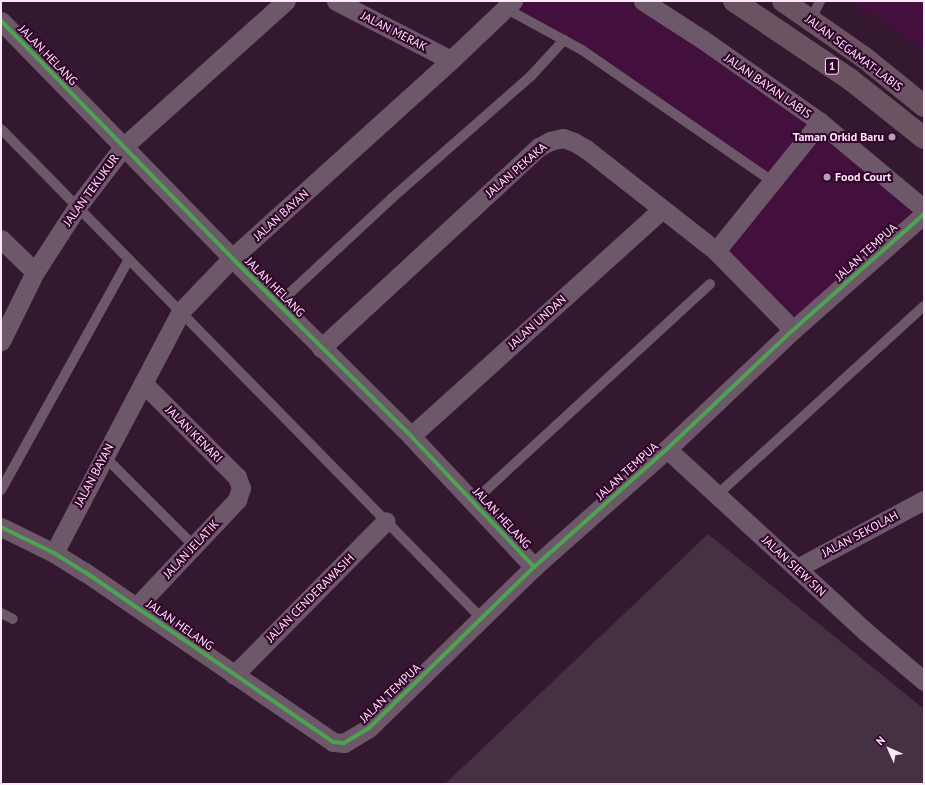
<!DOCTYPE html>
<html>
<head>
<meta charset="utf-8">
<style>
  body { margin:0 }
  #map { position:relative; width:925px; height:785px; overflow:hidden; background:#33182f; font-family:"PT Sans",sans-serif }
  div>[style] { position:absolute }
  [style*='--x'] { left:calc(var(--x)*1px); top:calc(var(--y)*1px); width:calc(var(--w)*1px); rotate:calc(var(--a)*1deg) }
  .built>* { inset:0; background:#43103d }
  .building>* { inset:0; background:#463143 }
  .service>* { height:10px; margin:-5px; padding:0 5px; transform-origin:5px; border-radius:5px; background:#6c5869 }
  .minor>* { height:19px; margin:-9.5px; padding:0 9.5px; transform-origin:9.5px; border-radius:9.5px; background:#6c5869 }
  .trunk>* { height:22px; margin:-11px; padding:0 11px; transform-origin:11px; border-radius:11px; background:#6c5362 }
  .cycleway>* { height:4px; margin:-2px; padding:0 2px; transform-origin:2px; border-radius:2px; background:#4ca352 }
  .dots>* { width:11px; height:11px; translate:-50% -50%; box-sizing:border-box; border:2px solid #33032d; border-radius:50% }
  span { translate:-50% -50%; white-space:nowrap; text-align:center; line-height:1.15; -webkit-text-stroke:4px #33032d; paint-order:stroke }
  .shield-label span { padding:1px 3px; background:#33032d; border:1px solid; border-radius:3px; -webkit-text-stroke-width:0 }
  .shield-label { font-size:11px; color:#fce9f8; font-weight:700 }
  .street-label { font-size:12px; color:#fce9f8 }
  .poi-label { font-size:12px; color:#fce9f8; font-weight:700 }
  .right { translate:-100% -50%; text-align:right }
  .left { translate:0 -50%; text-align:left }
  .frame { position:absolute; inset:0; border:2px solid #fce9f8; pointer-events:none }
  .north { position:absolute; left:869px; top:729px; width:40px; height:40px; -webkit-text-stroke:3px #33032d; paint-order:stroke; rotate:315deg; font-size:11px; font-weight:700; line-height:16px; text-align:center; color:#fce9f8 }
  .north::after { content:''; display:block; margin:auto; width:14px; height:18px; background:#fce9f8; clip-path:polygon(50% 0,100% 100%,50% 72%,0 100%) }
</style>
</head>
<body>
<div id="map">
  <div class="built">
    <i style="clip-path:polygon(499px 1px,654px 1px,924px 201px,801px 330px,725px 250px,776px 188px,581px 55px,493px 7px)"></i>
    <i style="clip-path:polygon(849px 1px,924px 1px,924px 49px)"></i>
  </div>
  <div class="building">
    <i style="clip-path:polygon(708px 534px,924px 709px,924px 784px,445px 784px)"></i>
  </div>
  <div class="service">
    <i style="--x:505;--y:8;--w:88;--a:28.6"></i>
    <i style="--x:582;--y:50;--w:231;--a:34.6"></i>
    <i style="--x:811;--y:19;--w:20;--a:-63"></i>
    <i style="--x:1;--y:129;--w:685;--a:45.53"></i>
    <i style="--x:278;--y:304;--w:156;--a:-42.9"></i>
    <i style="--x:392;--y:198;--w:185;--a:-41.3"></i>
    <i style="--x:531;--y:76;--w:49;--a:-47.5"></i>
    <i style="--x:104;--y:456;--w:127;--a:45"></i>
    <i style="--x:1;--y:490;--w:264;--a:-61"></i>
    <i style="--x:717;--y:495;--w:280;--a:-42.4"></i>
    <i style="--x:473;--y:502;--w:322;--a:-42.6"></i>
    <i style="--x:1;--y:613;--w:13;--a:27"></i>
  </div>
  <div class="minor">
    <i style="--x:336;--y:1;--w:129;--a:27.2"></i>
    <i style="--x:643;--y:1;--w:70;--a:32.8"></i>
    <i style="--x:702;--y:39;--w:144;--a:35.1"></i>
    <i style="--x:820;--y:122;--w:136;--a:39.9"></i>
    <i style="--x:1;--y:21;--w:331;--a:45.7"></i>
    <i style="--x:232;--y:258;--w:252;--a:44.8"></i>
    <i style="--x:411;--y:436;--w:180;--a:46.8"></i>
    <i style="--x:1;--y:239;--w:47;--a:44.1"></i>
    <i style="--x:716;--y:251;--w:166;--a:-51.1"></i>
    <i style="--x:1;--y:341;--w:77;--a:-63.8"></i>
    <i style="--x:35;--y:272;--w:77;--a:-57.1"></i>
    <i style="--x:77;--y:207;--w:76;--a:-52.5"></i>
    <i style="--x:123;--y:147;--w:219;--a:-41.9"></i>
    <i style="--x:321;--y:348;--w:297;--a:-42.7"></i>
    <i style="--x:539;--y:147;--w:13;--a:-29"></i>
    <i style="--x:550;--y:141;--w:13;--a:-13"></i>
    <i style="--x:563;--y:138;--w:12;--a:20"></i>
    <i style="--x:574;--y:142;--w:14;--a:30"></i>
    <i style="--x:586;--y:149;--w:165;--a:38.1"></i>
    <i style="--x:716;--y:251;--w:110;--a:45.7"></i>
    <i style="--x:411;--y:436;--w:338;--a:-42.1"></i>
    <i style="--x:667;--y:449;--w:270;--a:42.6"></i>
    <i style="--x:866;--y:632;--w:76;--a:40.2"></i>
    <i style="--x:1;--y:527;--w:59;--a:26.1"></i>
    <i style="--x:54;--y:553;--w:36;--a:32"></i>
    <i style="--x:85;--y:572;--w:301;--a:34.4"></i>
    <i style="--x:333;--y:742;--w:11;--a:5"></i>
    <i style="--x:344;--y:743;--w:29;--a:-31"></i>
    <i style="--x:369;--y:728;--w:231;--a:-44.3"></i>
    <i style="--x:534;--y:567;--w:178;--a:-41.6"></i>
    <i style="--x:667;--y:449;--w:173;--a:-43.4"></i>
    <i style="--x:793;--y:330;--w:175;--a:-41.5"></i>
    <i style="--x:54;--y:553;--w:273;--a:-62.3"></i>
    <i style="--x:181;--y:311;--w:74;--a:-46.1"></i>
    <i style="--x:232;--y:258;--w:295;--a:-42.1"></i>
    <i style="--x:451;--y:60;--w:86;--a:-43.6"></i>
    <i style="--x:797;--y:568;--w:144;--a:-28.2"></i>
    <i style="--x:137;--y:606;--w:146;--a:-46.7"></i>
    <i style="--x:237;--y:500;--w:13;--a:-72"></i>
    <i style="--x:241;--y:488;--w:12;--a:-110"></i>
    <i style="--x:237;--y:477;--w:133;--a:-135"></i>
    <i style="--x:234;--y:675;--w:216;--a:-45.4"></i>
  </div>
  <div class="trunk">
    <i style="--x:734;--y:1;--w:141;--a:34"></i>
    <i style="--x:851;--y:80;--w:93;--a:38.5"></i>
    <i style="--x:783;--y:1;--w:101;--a:34.9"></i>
    <i style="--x:866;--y:59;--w:75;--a:39"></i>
  </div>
  <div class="cycleway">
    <i style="--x:1;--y:21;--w:331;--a:45.7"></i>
    <i style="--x:232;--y:258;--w:252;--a:44.8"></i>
    <i style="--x:411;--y:436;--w:180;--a:46.8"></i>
    <i style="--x:1;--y:527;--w:59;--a:26.1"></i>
    <i style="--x:54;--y:553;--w:36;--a:32"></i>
    <i style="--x:85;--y:572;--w:301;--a:34.4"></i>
    <i style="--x:333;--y:742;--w:11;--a:5"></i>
    <i style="--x:344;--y:743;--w:29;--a:-31"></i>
    <i style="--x:369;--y:728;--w:231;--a:-44.3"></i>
    <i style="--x:534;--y:567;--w:178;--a:-41.6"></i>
    <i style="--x:667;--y:449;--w:173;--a:-43.4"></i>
    <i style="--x:793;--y:330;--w:175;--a:-41.5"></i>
  </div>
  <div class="dots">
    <i style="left:892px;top:137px;background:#b6a0b2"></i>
    <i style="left:827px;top:177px;background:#b6a0b2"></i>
  </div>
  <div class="shield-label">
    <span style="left:832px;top:66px">1</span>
  </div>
  <div class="street-label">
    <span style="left:394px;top:31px;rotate:27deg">JALAN MERAK</span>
    <span style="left:854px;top:53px;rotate:37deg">JALAN SEGAMAT-LABIS</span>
    <span style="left:48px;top:55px;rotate:46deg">JALAN HELANG</span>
    <span style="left:768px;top:86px;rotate:35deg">JALAN BAYAN LABIS</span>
    <span style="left:516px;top:170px;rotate:-41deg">JALAN PEKAKA</span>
    <span style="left:91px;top:190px;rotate:-54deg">JALAN TEKUKUR</span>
    <span style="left:281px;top:215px;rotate:-42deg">JALAN BAYAN</span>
    <span style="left:866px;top:252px;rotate:-42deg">JALAN TEMPUA</span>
    <span style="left:275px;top:287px;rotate:45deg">JALAN HELANG</span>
    <span style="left:537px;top:322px;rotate:-42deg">JALAN UNDAN</span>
    <span style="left:194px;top:434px;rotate:45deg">JALAN KENARI</span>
    <span style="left:627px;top:471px;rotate:-42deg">JALAN TEMPUA</span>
    <span style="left:94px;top:475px;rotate:-62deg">JALAN BAYAN</span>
    <span style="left:502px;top:518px;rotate:47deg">JALAN HELANG</span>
    <span style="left:860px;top:534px;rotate:-28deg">JALAN SEKOLAH</span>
    <span style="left:191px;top:549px;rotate:-47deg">JALAN JELATIK</span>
    <span style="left:794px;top:566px;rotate:43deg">JALAN SIEW SIN</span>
    <span style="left:310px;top:598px;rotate:-45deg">JALAN CENDERAWASIH</span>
    <span style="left:180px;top:625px;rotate:35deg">JALAN HELANG</span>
    <span style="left:390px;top:693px;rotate:-44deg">JALAN TEMPUA</span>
  </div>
  <div class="poi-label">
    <span class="right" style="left:884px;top:137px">Taman Orkid Baru</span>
    <span class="left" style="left:835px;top:177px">Food Court</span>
  </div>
  <div class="frame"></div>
  <div class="north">N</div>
</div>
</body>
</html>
